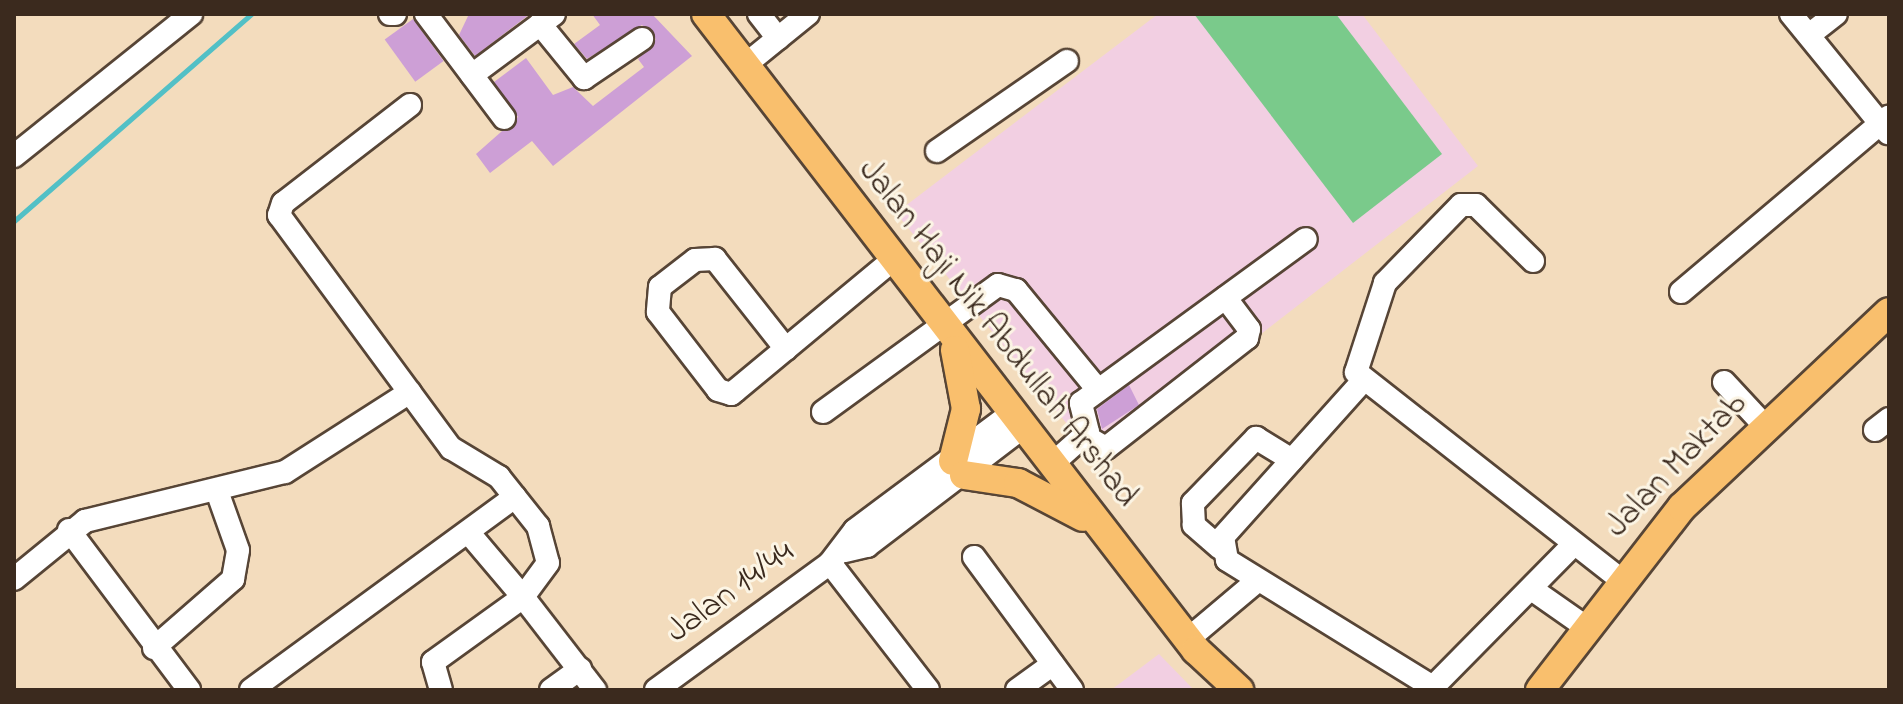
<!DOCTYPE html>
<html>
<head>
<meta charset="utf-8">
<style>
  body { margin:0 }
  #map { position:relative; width:1903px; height:704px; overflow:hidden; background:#f3dcbd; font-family:"Indie Flower",sans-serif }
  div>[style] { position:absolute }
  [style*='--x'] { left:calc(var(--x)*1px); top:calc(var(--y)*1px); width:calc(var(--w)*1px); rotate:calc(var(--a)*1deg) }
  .built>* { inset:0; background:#f2cfe2 }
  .green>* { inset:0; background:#7aca8b }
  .stream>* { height:5px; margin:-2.5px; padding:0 2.5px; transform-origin:2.5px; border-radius:2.5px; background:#52c0c6 }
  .building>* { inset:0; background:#cd9fd6; transform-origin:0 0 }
  .roads { filter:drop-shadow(2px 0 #574536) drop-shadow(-2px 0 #574536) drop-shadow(0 2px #574536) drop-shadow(0 -2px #574536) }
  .minor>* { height:22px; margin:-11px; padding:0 11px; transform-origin:11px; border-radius:11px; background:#fff }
  .major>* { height:28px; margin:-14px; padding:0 14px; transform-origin:14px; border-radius:14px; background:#f9bf6d }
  span { translate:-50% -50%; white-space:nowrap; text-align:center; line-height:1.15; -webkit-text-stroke:6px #fcf5e5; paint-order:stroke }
  .street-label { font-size:34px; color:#3b2a1e }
  .frame { position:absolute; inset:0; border:16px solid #3b2a1e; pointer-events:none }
</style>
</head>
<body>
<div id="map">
  <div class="built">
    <i style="clip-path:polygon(1158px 14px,1362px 14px,1478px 166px,1097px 461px,896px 213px)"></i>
    <i style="clip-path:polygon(1159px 654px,1194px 690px,1111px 690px)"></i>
  </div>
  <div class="green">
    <i style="clip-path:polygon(1194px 14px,1336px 14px,1442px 154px,1353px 223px)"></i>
  </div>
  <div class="stream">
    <i style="--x:14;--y:221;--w:315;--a:-41.1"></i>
  </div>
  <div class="building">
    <i style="clip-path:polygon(469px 14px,530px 14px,475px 56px,459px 35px)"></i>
    <i style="clip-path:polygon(592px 14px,652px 14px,692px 56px,553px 166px,532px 141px,490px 173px,476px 154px,518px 117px,494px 82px,526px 58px,553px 95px,573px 87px,593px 106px,644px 67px,638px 59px,656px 39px,642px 25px,587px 59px,574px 44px,600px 25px)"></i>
    <i style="left:413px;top:19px;width:52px;height:35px;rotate:54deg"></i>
    <i style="clip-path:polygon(1129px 385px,1139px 405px,1102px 429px,1097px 409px)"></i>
  </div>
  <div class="roads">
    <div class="minor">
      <i style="--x:390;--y:14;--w:5;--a:0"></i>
      <i style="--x:426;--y:14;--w:130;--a:53.1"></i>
      <i style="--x:759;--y:14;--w:31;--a:52"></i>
      <i style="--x:1791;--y:14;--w:154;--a:50.8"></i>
      <i style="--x:540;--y:24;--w:70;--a:50.8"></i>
      <i style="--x:584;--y:78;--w:70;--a:-33.9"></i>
      <i style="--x:1809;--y:35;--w:34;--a:-38"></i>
      <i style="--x:745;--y:65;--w:81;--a:-39"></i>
      <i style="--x:472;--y:75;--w:102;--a:-36.6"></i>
      <i style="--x:410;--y:105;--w:160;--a:142.3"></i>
      <i style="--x:283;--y:203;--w:13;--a:108"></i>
      <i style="--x:279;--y:215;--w:290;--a:53.6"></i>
      <i style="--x:451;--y:448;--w:56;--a:31.1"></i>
      <i style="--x:499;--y:477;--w:63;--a:51.5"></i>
      <i style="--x:538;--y:526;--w:38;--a:75"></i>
      <i style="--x:548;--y:563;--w:42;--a:126.3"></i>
      <i style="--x:523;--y:597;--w:118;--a:52.3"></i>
      <i style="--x:937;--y:151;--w:158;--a:-34.7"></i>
      <i style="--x:14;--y:156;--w:227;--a:-38.7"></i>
      <i style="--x:1533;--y:261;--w:80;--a:-135.5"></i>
      <i style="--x:1476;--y:205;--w:15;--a:180"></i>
      <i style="--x:1461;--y:205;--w:109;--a:134.3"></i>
      <i style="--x:1385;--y:283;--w:94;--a:108"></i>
      <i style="--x:1356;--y:372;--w:335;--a:38.1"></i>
      <i style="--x:1681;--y:292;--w:272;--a:-40.2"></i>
      <i style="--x:786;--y:349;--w:115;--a:-128.3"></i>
      <i style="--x:715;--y:259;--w:20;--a:177"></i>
      <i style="--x:695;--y:260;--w:44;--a:142.4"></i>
      <i style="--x:660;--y:287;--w:25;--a:95"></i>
      <i style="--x:658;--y:312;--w:98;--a:52.4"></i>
      <i style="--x:718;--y:390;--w:14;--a:17"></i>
      <i style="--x:731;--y:394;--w:5;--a:-37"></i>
      <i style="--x:735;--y:391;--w:207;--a:-39.7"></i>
      <i style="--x:1724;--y:382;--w:59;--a:47.1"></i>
      <i style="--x:1361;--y:383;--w:207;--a:131.9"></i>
      <i style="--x:1223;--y:537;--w:23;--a:80"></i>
      <i style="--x:1227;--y:560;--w:242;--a:31.7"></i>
      <i style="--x:1433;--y:687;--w:199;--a:-45.4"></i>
      <i style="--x:823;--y:412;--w:216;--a:-36"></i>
      <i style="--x:998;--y:285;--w:19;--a:16"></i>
      <i style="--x:1016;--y:290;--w:129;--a:50.6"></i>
      <i style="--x:1875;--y:430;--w:18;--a:-38"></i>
      <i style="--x:1085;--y:436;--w:24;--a:30"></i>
      <i style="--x:1106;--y:448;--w:179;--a:-38"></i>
      <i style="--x:1247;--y:338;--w:9;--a:-77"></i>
      <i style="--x:1249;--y:329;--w:39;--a:-127"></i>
      <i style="--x:1052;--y:464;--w:48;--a:-41.6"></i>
      <i style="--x:1088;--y:432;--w:30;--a:-104"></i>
      <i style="--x:1081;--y:403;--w:278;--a:-36.1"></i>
      <i style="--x:69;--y:530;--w:200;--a:53.1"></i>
      <i style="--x:1220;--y:548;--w:35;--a:-139"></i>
      <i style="--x:1194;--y:525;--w:22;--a:-93"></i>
      <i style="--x:1193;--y:503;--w:91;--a:-45.9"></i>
      <i style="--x:1256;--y:438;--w:42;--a:31.4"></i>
      <i style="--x:845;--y:551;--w:23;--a:-13"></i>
      <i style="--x:867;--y:546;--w:196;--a:-37.3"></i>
      <i style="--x:974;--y:557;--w:165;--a:53.6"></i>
      <i style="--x:830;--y:563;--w:160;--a:52.3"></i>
      <i style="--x:14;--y:579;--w:92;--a:-39.2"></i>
      <i style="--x:85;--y:521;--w:206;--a:-13.8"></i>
      <i style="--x:285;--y:472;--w:148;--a:-32.6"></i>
      <i style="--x:1533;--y:590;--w:61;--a:35"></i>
      <i style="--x:1187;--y:640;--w:92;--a:-40.1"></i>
      <i style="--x:154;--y:648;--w:105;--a:-41.1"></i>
      <i style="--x:233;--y:579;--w:29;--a:-80"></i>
      <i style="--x:238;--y:550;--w:63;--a:-109.6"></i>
      <i style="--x:251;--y:690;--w:327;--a:-36.2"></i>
      <i style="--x:441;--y:690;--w:29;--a:-106"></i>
      <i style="--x:433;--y:662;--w:111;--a:-35.8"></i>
      <i style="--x:523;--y:597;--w:85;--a:-130.2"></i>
      <i style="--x:551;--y:690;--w:36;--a:-36"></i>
      <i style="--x:656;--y:690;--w:215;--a:-36.1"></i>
      <i style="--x:830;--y:563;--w:41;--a:-52.9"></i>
      <i style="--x:855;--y:530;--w:196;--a:-36.7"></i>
      <i style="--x:1017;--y:690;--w:44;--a:-35.8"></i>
    </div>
    <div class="major">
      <i style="--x:706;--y:14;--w:803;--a:52.39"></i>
      <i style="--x:1196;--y:650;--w:59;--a:42.9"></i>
      <i style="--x:953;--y:461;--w:54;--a:-76"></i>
      <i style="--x:966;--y:409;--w:60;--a:-100.6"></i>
      <i style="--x:964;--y:475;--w:55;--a:8.4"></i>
      <i style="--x:1018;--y:483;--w:73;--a:27.6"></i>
      <i style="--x:1540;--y:690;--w:232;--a:-52.2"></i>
      <i style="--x:1682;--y:507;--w:284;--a:-43.3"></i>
    </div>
  </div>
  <div class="street-label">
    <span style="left:997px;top:334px;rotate:52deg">Jalan Haji Nik Abdullah Arshad</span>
    <span style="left:1677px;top:466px;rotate:-46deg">Jalan Maktab</span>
    <span style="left:731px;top:593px;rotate:-36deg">Jalan 14/44</span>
  </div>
  <div class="frame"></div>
</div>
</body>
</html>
